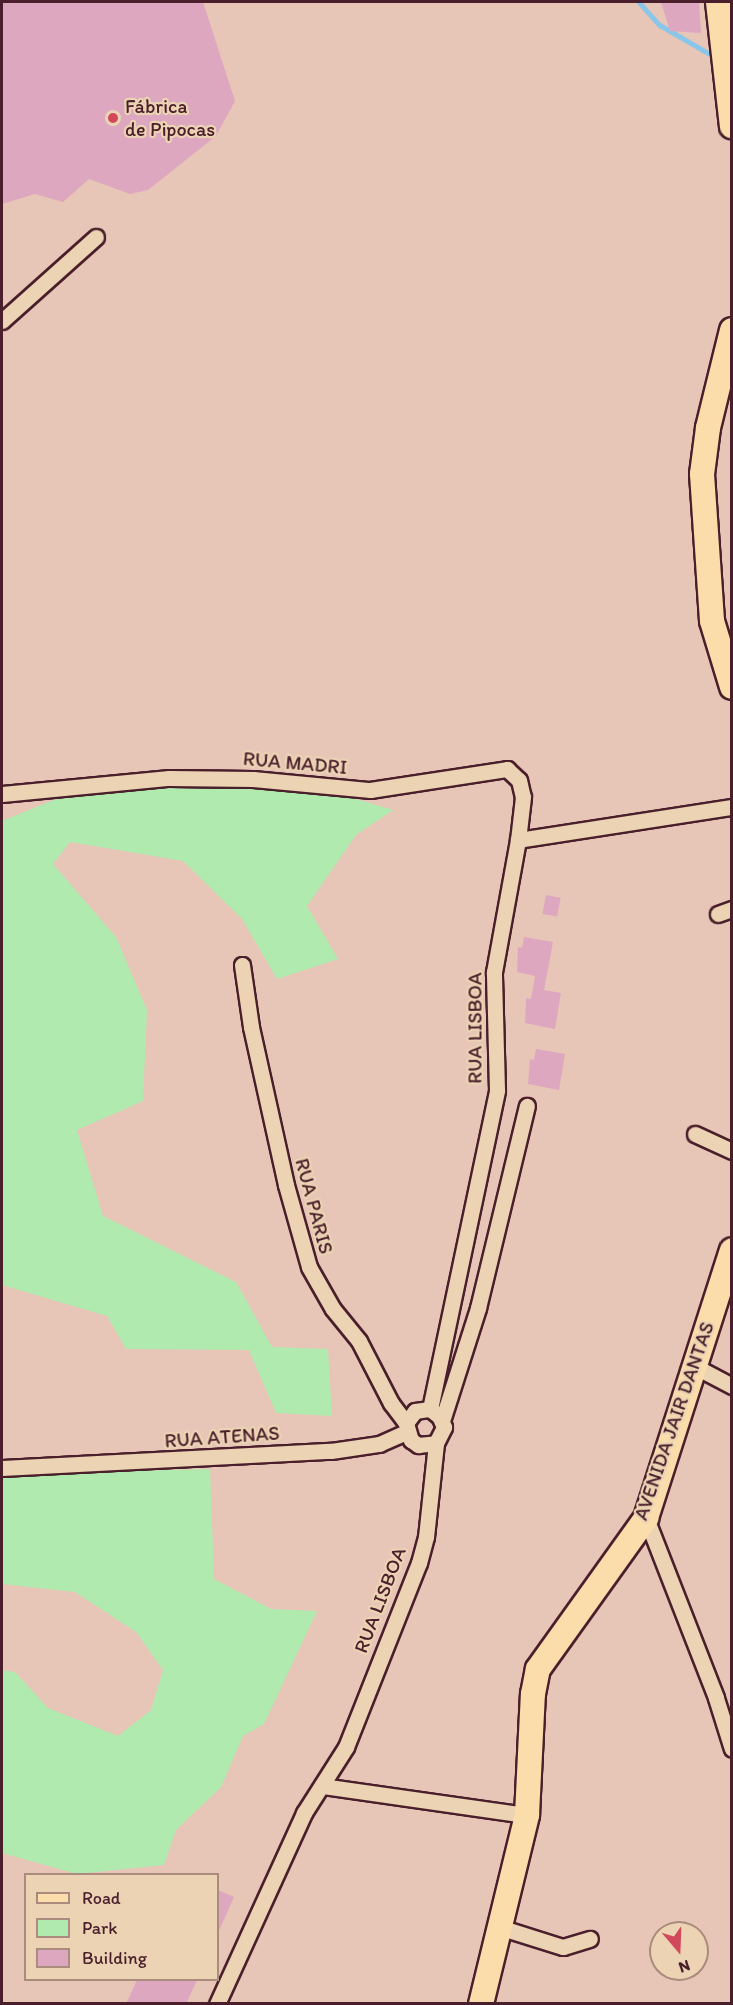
<!DOCTYPE html>
<html>
<head>
<meta charset="utf-8">
<style>
  body { margin:0 }
  #map { position:relative; width:733px; height:2005px; overflow:hidden; background:#e7c6b7; font-family:Itim,sans-serif }
  div>[style] { position:absolute }
  [style*='--x'] { left:calc(var(--x)*1px); top:calc(var(--y)*1px); width:calc(var(--w)*1px); rotate:calc(var(--a)*1deg) }
  .green>* { inset:0; background:#b0eaaf }
  .stream>* { height:4.5px; margin:-2.25px; padding:0 2.25px; transform-origin:2.25px; border-radius:2.25px; background:#8ac5ea }
  .building>* { inset:0; background:#dda7bf; transform-origin:0 0 }
  .roads { filter:drop-shadow(2px 0 #4a1f2b) drop-shadow(-2px 0 #4a1f2b) drop-shadow(0 2px #4a1f2b) drop-shadow(0 -2px #4a1f2b) }
  .street>* { height:15px; margin:-7.5px; padding:0 7.5px; transform-origin:7.5px; border-radius:7.5px; background:#ebd3b3 }
  .primary>* { height:24px; margin:-12px; padding:0 12px; transform-origin:12px; border-radius:12px; background:#fbdcab }
  .dots>* { width:16px; height:16px; translate:-50% -50%; box-sizing:border-box; border:3px solid #ebd3b3; border-radius:50% }
  span { translate:-50% -50%; white-space:nowrap; text-align:center; line-height:1.15; -webkit-text-stroke:4.5px #ebd3b3; paint-order:stroke }
  .poi-label { font-size:20px; color:#4a1f2b }
  .left { translate:0 -50%; text-align:left }
  .street-label { font-size:20px; color:#4a1f2b }
  .frame { position:absolute; inset:0; border:3px solid #4a1f2b; pointer-events:none }
  .legend { position:absolute; left:24px; top:1873px; width:195px; height:108px; box-sizing:border-box; background:#ebd3b3; border:2px solid #ab8b7d; margin:0; padding:8px 10px; list-style:none; font-size:18px; color:#4a1f2b }
  .legend li { display:flex; align-items:center; gap:12px; height:30px }
  .legend b { width:30px; border:2px solid #ab8b7d }
  .north { position:absolute; left:649px; top:1921px; width:60px; height:60px; box-sizing:border-box; background:#ebd3b3; border:2px solid #ab8b7d; border-radius:50%; rotate:161deg; font-size:16px; font-weight:700; line-height:24px; text-align:center; color:#4a1f2b }
  .north::after { content:''; display:block; margin:auto; width:21px; height:27px; background:#d1495b; clip-path:polygon(50% 0,100% 100%,50% 72%,0 100%) }
</style>
</head>
<body>
<div id="map">
  <div class="green">
    <i style="clip-path:polygon(183px 783px,336px 793px,393px 810px,356px 835px,307px 906px,338px 959px,277px 979px,242px 919px,183px 861px,70px 842px,53px 864px,116px 937px,147px 1010px,143px 1101px,77px 1130px,103px 1216px,236px 1282px,272px 1347px,328px 1349px,332px 1416px,276px 1413px,249px 1350px,126px 1349px,107px 1316px,2px 1285px,2px 821px,56px 799px)"></i>
    <i style="clip-path:polygon(210px 1469px,214px 1579px,271px 1609px,317px 1611px,264px 1724px,243px 1736px,221px 1787px,176px 1830px,164px 1865px,77px 1874px,2px 1853px,2px 1670px,15px 1672px,48px 1708px,118px 1736px,151px 1710px,163px 1670px,136px 1632px,75px 1592px,2px 1584px,2px 1474px)"></i>
  </div>
  <div class="stream">
    <i style="--x:639;--y:2;--w:31;--a:48"></i>
    <i style="--x:660;--y:25;--w:64;--a:30.2"></i>
  </div>
  <div class="building">
    <i style="clip-path:polygon(2px 2px,203px 2px,235px 101px,216px 136px,148px 190px,130px 194px,89px 179px,63px 202px,35px 194px,2px 204px)"></i>
    <i style="clip-path:polygon(661px 2px,699px 2px,701px 33px,670px 31px)"></i>
    <i style="left:546px;top:895px;width:15px;height:19px;rotate:11deg"></i>
    <i style="clip-path:polygon(524px 937px,553px 942px,544px 990px,561px 993px,555px 1029px,525px 1023px,526px 998px,531px 999px,535px 976px,517px 972px,518px 947px,522px 948px)"></i>
    <i style="clip-path:polygon(536px 1049px,565px 1054px,559px 1090px,528px 1084px,530px 1059px,534px 1060px)"></i>
    <i style="clip-path:polygon(218px 1890px,234px 1897px,218px 1933px)"></i>
    <i style="clip-path:polygon(137px 1980px,197px 1980px,186px 2004px,126px 2004px)"></i>
  </div>
  <div class="roads">
    <div class="street">
      <i style="--x:2;--y:321;--w:126;--a:-41.8"></i>
      <i style="--x:2;--y:794;--w:168;--a:-5.5"></i>
      <i style="--x:169;--y:778;--w:84;--a:0.7"></i>
      <i style="--x:253;--y:779;--w:118;--a:5.4"></i>
      <i style="--x:370;--y:790;--w:139;--a:-8.7"></i>
      <i style="--x:507;--y:769;--w:16;--a:43"></i>
      <i style="--x:519;--y:780;--w:17;--a:77"></i>
      <i style="--x:523;--y:797;--w:43;--a:96.6"></i>
      <i style="--x:718;--y:914;--w:15;--a:-20"></i>
      <i style="--x:242;--y:965;--w:63;--a:81.7"></i>
      <i style="--x:251;--y:1027;--w:162;--a:77.5"></i>
      <i style="--x:286;--y:1185;--w:85;--a:74.3"></i>
      <i style="--x:309;--y:1267;--w:48;--a:60.3"></i>
      <i style="--x:333;--y:1309;--w:41;--a:50.9"></i>
      <i style="--x:359;--y:1341;--w:70;--a:62.7"></i>
      <i style="--x:391;--y:1403;--w:25;--a:53"></i>
      <i style="--x:406;--y:1423;--w:18;--a:74"></i>
      <i style="--x:411;--y:1440;--w:9;--a:36"></i>
      <i style="--x:418;--y:1445;--w:18;--a:-6"></i>
      <i style="--x:695;--y:1134;--w:41;--a:24.7"></i>
      <i style="--x:696;--y:1367;--w:41;--a:27.8"></i>
      <i style="--x:430;--y:1409;--w:326;--a:-78.1"></i>
      <i style="--x:497;--y:1090;--w:118;--a:-91.5"></i>
      <i style="--x:494;--y:972;--w:134;--a:-79.7"></i>
      <i style="--x:518;--y:840;--w:217;--a:-8.8"></i>
      <i style="--x:442;--y:1421;--w:119;--a:-72.3"></i>
      <i style="--x:478;--y:1308;--w:208;--a:-76.4"></i>
      <i style="--x:406;--y:1423;--w:15;--a:-53"></i>
      <i style="--x:415;--y:1411;--w:15;--a:-8"></i>
      <i style="--x:2;--y:1468;--w:329;--a:-3"></i>
      <i style="--x:331;--y:1451;--w:49;--a:-8.3"></i>
      <i style="--x:379;--y:1444;--w:30;--a:-24"></i>
      <i style="--x:646;--y:1518;--w:193;--a:68.7"></i>
      <i style="--x:716;--y:1698;--w:53;--a:72.6"></i>
      <i style="--x:322;--y:1786;--w:207;--a:8.1"></i>
      <i style="--x:499;--y:1927;--w:67;--a:17.4"></i>
      <i style="--x:563;--y:1947;--w:28;--a:-17"></i>
      <i style="--x:217;--y:2004;--w:210;--a:-65.5"></i>
      <i style="--x:304;--y:1813;--w:78;--a:-57.5"></i>
      <i style="--x:346;--y:1747;--w:198;--a:-68.4"></i>
      <i style="--x:419;--y:1563;--w:27;--a:-75"></i>
      <i style="--x:426;--y:1537;--w:95;--a:-83.9"></i>
      <i style="--x:436;--y:1443;--w:18;--a:-63"></i>
      <i style="--x:444;--y:1427;--w:12;--a:-114"></i>
      <i style="--x:439;--y:1416;--w:11;--a:-142"></i>
    </div>
    <div class="primary">
      <i style="--x:718;--y:2;--w:125;--a:83.6"></i>
      <i style="--x:732;--y:330;--w:101;--a:103.8"></i>
      <i style="--x:708;--y:428;--w:46;--a:97.4"></i>
      <i style="--x:702;--y:474;--w:147;--a:86.1"></i>
      <i style="--x:712;--y:621;--w:69;--a:73.1"></i>
      <i style="--x:481;--y:2004;--w:195;--a:-76.3"></i>
      <i style="--x:527;--y:1815;--w:121;--a:-87.2"></i>
      <i style="--x:533;--y:1694;--w:25;--a:-79"></i>
      <i style="--x:538;--y:1669;--w:186;--a:-54.4"></i>
      <i style="--x:646;--y:1518;--w:281;--a:-72.2"></i>
    </div>
  </div>
  <div class="dots">
    <i style="left:113px;top:118px;background:#d1495b"></i>
  </div>
  <div class="poi-label">
    <span class="left" style="left:125px;top:118px">Fábrica<br>de Pipocas</span>
  </div>
  <div class="street-label">
    <span style="left:295px;top:763px;rotate:5deg">RUA MADRI</span>
    <span style="left:475px;top:1028px;rotate:-90deg">RUA LISBOA</span>
    <span style="left:314px;top:1206px;rotate:75deg">RUA PARIS</span>
    <span style="left:674px;top:1421px;rotate:-71deg">AVENIDA JAIR DANTAS</span>
    <span style="left:222px;top:1437px;rotate:-4deg">RUA ATENAS</span>
    <span style="left:380px;top:1600px;rotate:-69deg">RUA LISBOA</span>
  </div>
  <div class="frame"></div>
  <ul class="legend">
  <li><b style="height:8px;background:#fbdcab"></b>Road</li>
  <li><b style="height:16px;background:#b0eaaf"></b>Park</li>
  <li><b style="height:16px;background:#dda7bf"></b>Building</li>
  </ul>
  <div class="north">N</div>
</div>
</body>
</html>
